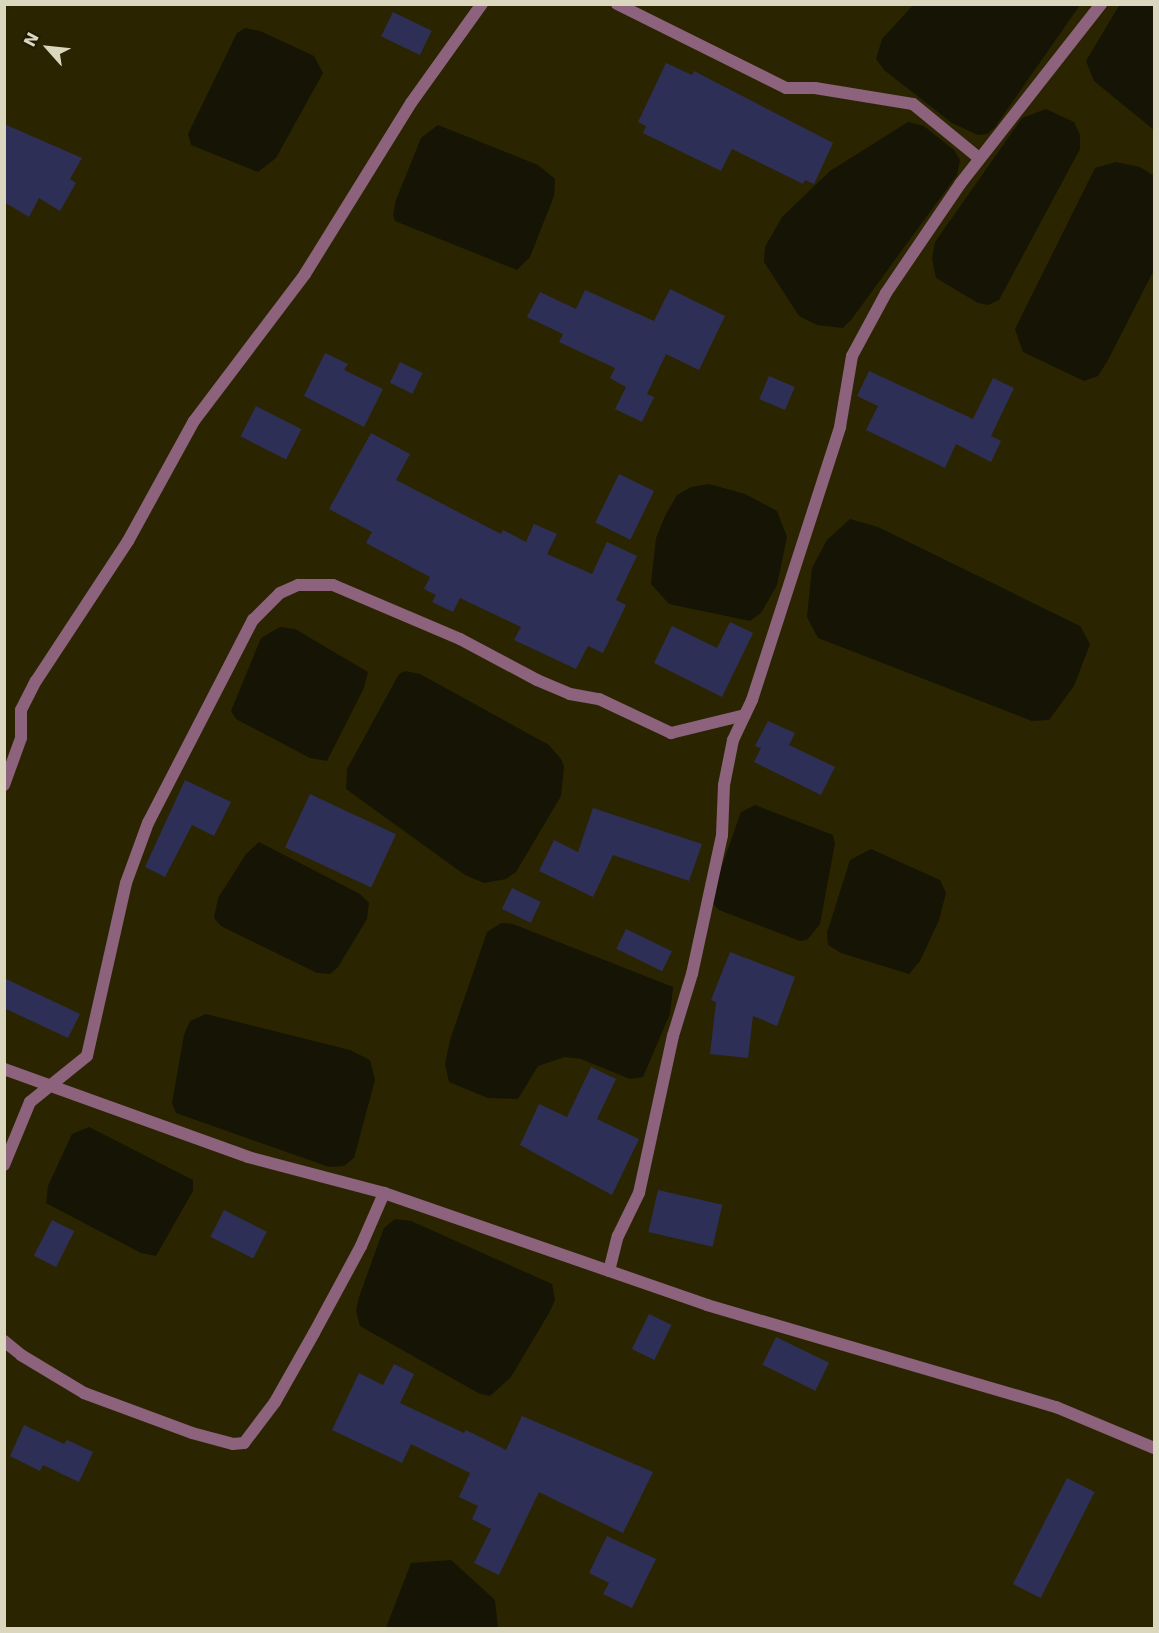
<!DOCTYPE html>
<html>
<head>
<meta charset="utf-8">
<style>
  body { margin:0 }
  #map { position:relative; width:1159px; height:1633px; overflow:hidden; background:#2a2500; font-family:"DejaVu Sans",sans-serif }
  div>[style] { position:absolute }
  [style*='--x'] { left:calc(var(--x)*1px); top:calc(var(--y)*1px); width:calc(var(--w)*1px); rotate:calc(var(--a)*1deg) }
  .water>* { inset:0; background:#161404 }
  .building>* { inset:0; background:#2e2f56; transform-origin:0 0 }
  .street>* { height:12px; margin:-6px; padding:0 6px; transform-origin:6px; border-radius:6px; background:#8c627c }
  span { translate:-50% -50%; white-space:nowrap; text-align:center; line-height:1.15; -webkit-text-stroke:5px #1f1b03; paint-order:stroke }
  .frame { position:absolute; inset:0; border:6px solid #dad7be; pointer-events:none }
  .north { position:absolute; left:18px; top:18px; width:60px; height:60px; -webkit-text-stroke:4px #1f1b03; paint-order:stroke; rotate:297deg; font-size:16px; font-weight:700; line-height:24px; text-align:center; color:#dad7be }
  .north::after { content:''; display:block; margin:auto; width:21px; height:27px; background:#dad7be; clip-path:polygon(50% 0,100% 100%,50% 72%,0 100%) }
</style>
</head>
<body>
<div id="map">
  <div class="water">
    <i style="clip-path:polygon(914px 4px,1080px 4px,1080px 5px,995px 127px,987px 134px,978px 135px,952px 123px,884px 70px,876px 59px,882px 39px)"></i>
    <i style="clip-path:polygon(1120px 4px,1154px 5px,1154px 130px,1094px 81px,1086px 61px)"></i>
    <i style="clip-path:polygon(245px 28px,260px 31px,314px 56px,323px 73px,276px 158px,258px 172px,191px 145px,188px 134px,237px 33px)"></i>
    <i style="clip-path:polygon(1046px 109px,1074px 122px,1080px 135px,1080px 149px,999px 300px,988px 305px,978px 303px,936px 278px,932px 259px,935px 242px,1022px 118px)"></i>
    <i style="clip-path:polygon(908px 122px,924px 126px,954px 150px,960px 160px,957px 175px,851px 320px,843px 328px,817px 325px,799px 316px,764px 262px,765px 247px,782px 217px,830px 171px)"></i>
    <i style="clip-path:polygon(438px 125px,538px 165px,555px 179px,554px 196px,530px 257px,517px 270px,395px 221px,393px 215px,396px 200px,421px 138px)"></i>
    <i style="clip-path:polygon(1116px 162px,1140px 167px,1154px 176px,1154px 270px,1108px 360px,1098px 376px,1084px 381px,1023px 352px,1015px 329px,1095px 168px)"></i>
    <i style="clip-path:polygon(709px 484px,745px 494px,777px 511px,787px 537px,777px 585px,761px 613px,750px 621px,669px 604px,651px 584px,656px 538px,665px 516px,677px 495px,691px 487px)"></i>
    <i style="clip-path:polygon(850px 519px,878px 527px,1080px 626px,1090px 644px,1074px 686px,1049px 720px,1032px 721px,818px 638px,807px 617px,812px 568px,827px 540px)"></i>
    <i style="clip-path:polygon(280px 627px,295px 629px,368px 672px,364px 688px,327px 761px,310px 758px,236px 719px,231px 711px,261px 638px)"></i>
    <i style="clip-path:polygon(405px 671px,420px 674px,549px 745px,561px 759px,564px 767px,561px 796px,516px 872px,506px 879px,484px 883px,465px 875px,346px 789px,347px 769px,399px 674px)"></i>
    <i style="clip-path:polygon(755px 805px,833px 835px,835px 843px,820px 924px,807px 940px,800px 941px,719px 910px,713px 904px,712px 894px,741px 812px)"></i>
    <i style="clip-path:polygon(259px 842px,360px 894px,369px 903px,367px 919px,338px 967px,330px 974px,317px 973px,221px 926px,214px 918px,218px 898px,246px 854px)"></i>
    <i style="clip-path:polygon(871px 849px,940px 880px,946px 893px,939px 920px,920px 961px,909px 974px,841px 953px,828px 945px,827px 933px,850px 860px)"></i>
    <i style="clip-path:polygon(501px 923px,513px 924px,673px 987px,670px 1014px,643px 1077px,630px 1079px,581px 1059px,565px 1057px,538px 1066px,518px 1099px,488px 1098px,449px 1082px,445px 1064px,450px 1040px,487px 932px)"></i>
    <i style="clip-path:polygon(206px 1014px,350px 1050px,370px 1060px,375px 1080px,354px 1158px,344px 1166px,329px 1167px,176px 1113px,172px 1103px,184px 1035px,190px 1021px)"></i>
    <i style="clip-path:polygon(89px 1127px,193px 1180px,193px 1191px,156px 1256px,141px 1253px,46px 1203px,48px 1186px,72px 1134px)"></i>
    <i style="clip-path:polygon(395px 1219px,411px 1221px,552px 1284px,555px 1300px,549px 1313px,511px 1377px,490px 1396px,480px 1394px,360px 1326px,356px 1311px,359px 1297px,384px 1228px)"></i>
    <i style="clip-path:polygon(451px 1560px,495px 1600px,498px 1628px,386px 1628px,411px 1563px)"></i>
  </div>
  <div class="building">
    <i style="left:393px;top:12px;width:43px;height:27px;rotate:26deg"></i>
    <i style="clip-path:polygon(666px 63px,692px 75px,694px 71px,833px 143px,814px 184px,805px 180px,803px 184px,732px 149px,721px 171px,643px 133px,646px 126px,638px 122px)"></i>
    <i style="clip-path:polygon(4px 124px,82px 158px,70px 179px,76px 183px,60px 211px,39px 198px,29px 217px,4px 202px)"></i>
    <i style="clip-path:polygon(670px 289px,725px 316px,699px 370px,666px 354px,647px 394px,654px 397px,642px 422px,615px 409px,626px 387px,610px 378px,615px 368px,559px 342px,563px 334px,527px 317px,540px 292px,576px 309px,585px 290px,654px 321px)"></i>
    <i style="clip-path:polygon(325px 353px,348px 364px,344px 370px,383px 389px,364px 427px,304px 396px)"></i>
    <i style="left:400px;top:362px;width:25px;height:23px;rotate:26deg"></i>
    <i style="clip-path:polygon(869px 371px,973px 419px,993px 378px,1014px 388px,991px 436px,1001px 441px,991px 462px,956px 444px,945px 468px,866px 430px,878px 406px,857px 396px)"></i>
    <i style="left:769px;top:376px;width:28px;height:25px;rotate:23deg"></i>
    <i style="left:256px;top:406px;width:51px;height:34px;rotate:27deg"></i>
    <i style="clip-path:polygon(371px 433px,410px 454px,396px 480px,501px 534px,503px 530px,526px 542px,534px 524px,557px 534px,547px 554px,592px 574px,607px 542px,637px 556px,616px 600px,626px 605px,603px 653px,588px 646px,576px 669px,514px 640px,521px 627px,460px 598px,453px 612px,432px 602px,436px 595px,424px 589px,430px 577px,366px 543px,372px 532px,329px 509px)"></i>
    <i style="left:619px;top:474px;width:39px;height:54px;rotate:26deg"></i>
    <i style="clip-path:polygon(730px 622px,753px 633px,722px 697px,654px 663px,672px 626px,717px 648px)"></i>
    <i style="clip-path:polygon(768px 721px,795px 733px,789px 745px,835px 767px,821px 795px,754px 762px,761px 748px,755px 746px)"></i>
    <i style="clip-path:polygon(185px 780px,231px 802px,214px 836px,192px 825px,165px 877px,145px 867px)"></i>
    <i style="left:310px;top:794px;width:95px;height:59px;rotate:25deg"></i>
    <i style="clip-path:polygon(593px 808px,702px 844px,689px 881px,613px 855px,593px 897px,539px 871px,554px 840px,578px 852px)"></i>
    <i style="left:512px;top:888px;width:32px;height:23px;rotate:26deg"></i>
    <i style="left:626px;top:929px;width:51px;height:22px;rotate:26deg"></i>
    <i style="clip-path:polygon(730px 952px,795px 977px,777px 1026px,753px 1016px,748px 1058px,710px 1054px,716px 1002px,711px 1000px)"></i>
    <i style="clip-path:polygon(4px 978px,80px 1014px,68px 1038px,4px 1008px)"></i>
    <i style="clip-path:polygon(591px 1067px,616px 1079px,597px 1119px,639px 1139px,612px 1195px,520px 1145px,539px 1104px,567px 1117px)"></i>
    <i style="left:658px;top:1190px;width:66px;height:43px;rotate:13deg"></i>
    <i style="left:224px;top:1210px;width:48px;height:30px;rotate:27deg"></i>
    <i style="left:52px;top:1220px;width:25px;height:40px;rotate:27deg"></i>
    <i style="left:649px;top:1314px;width:25px;height:39px;rotate:26deg"></i>
    <i style="left:776px;top:1337px;width:59px;height:31px;rotate:26deg"></i>
    <i style="clip-path:polygon(394px 1364px,414px 1374px,400px 1403px,464px 1433px,466px 1430px,506px 1450px,522px 1416px,653px 1472px,623px 1533px,539px 1492px,499px 1575px,474px 1563px,491px 1529px,472px 1519px,478px 1506px,459px 1497px,470px 1473px,411px 1444px,402px 1463px,332px 1430px,359px 1373px,383px 1385px)"></i>
    <i style="clip-path:polygon(24px 1425px,64px 1444px,67px 1440px,93px 1452px,79px 1482px,43px 1465px,40px 1471px,10px 1456px)"></i>
    <i style="left:1067px;top:1478px;width:31px;height:119px;rotate:27deg"></i>
    <i style="clip-path:polygon(607px 1536px,656px 1559px,632px 1608px,603px 1594px,609px 1583px,589px 1573px)"></i>
  </div>
  <div class="street">
    <i style="--x:617;--y:4;--w:189;--a:26.4"></i>
    <i style="--x:786;--y:88;--w:29;--a:0"></i>
    <i style="--x:815;--y:88;--w:99;--a:9.3"></i>
    <i style="--x:913;--y:104;--w:85;--a:39.3"></i>
    <i style="--x:4;--y:785;--w:50;--a:-70.1"></i>
    <i style="--x:21;--y:738;--w:28;--a:-90"></i>
    <i style="--x:21;--y:710;--w:33;--a:-63"></i>
    <i style="--x:36;--y:681;--w:168;--a:-56.7"></i>
    <i style="--x:128;--y:541;--w:137;--a:-61.2"></i>
    <i style="--x:194;--y:421;--w:184;--a:-52.9"></i>
    <i style="--x:305;--y:274;--w:201;--a:-58.2"></i>
    <i style="--x:411;--y:103;--w:122;--a:-54.4"></i>
    <i style="--x:4;--y:1069;--w:259;--a:19.8"></i>
    <i style="--x:248;--y:1157;--w:141;--a:14.8"></i>
    <i style="--x:384;--y:1193;--w:342;--a:19.1"></i>
    <i style="--x:707;--y:1305;--w:364;--a:16.3"></i>
    <i style="--x:1056;--y:1407;--w:106;--a:22.7"></i>
    <i style="--x:4;--y:1165;--w:68;--a:-67.6"></i>
    <i style="--x:30;--y:1102;--w:73;--a:-38.9"></i>
    <i style="--x:87;--y:1056;--w:177;--a:-77.3"></i>
    <i style="--x:126;--y:883;--w:64;--a:-69.9"></i>
    <i style="--x:148;--y:823;--w:229;--a:-62.7"></i>
    <i style="--x:253;--y:620;--w:38;--a:-45"></i>
    <i style="--x:280;--y:593;--w:20;--a:-24"></i>
    <i style="--x:298;--y:585;--w:35;--a:0"></i>
    <i style="--x:333;--y:585;--w:138;--a:23"></i>
    <i style="--x:460;--y:639;--w:87;--a:28"></i>
    <i style="--x:537;--y:680;--w:36;--a:23"></i>
    <i style="--x:570;--y:694;--w:29;--a:10"></i>
    <i style="--x:599;--y:699;--w:80;--a:25.3"></i>
    <i style="--x:671;--y:733;--w:76;--a:-13.7"></i>
    <i style="--x:609;--y:1271;--w:36;--a:-76"></i>
    <i style="--x:618;--y:1236;--w:48;--a:-64"></i>
    <i style="--x:639;--y:1193;--w:161;--a:-77.8"></i>
    <i style="--x:673;--y:1036;--w:65;--a:-73"></i>
    <i style="--x:692;--y:974;--w:142;--a:-77.8"></i>
    <i style="--x:722;--y:835;--w:50;--a:-87.7"></i>
    <i style="--x:724;--y:785;--w:46;--a:-78.7"></i>
    <i style="--x:733;--y:740;--w:44;--a:-64.6"></i>
    <i style="--x:752;--y:700;--w:287;--a:-72.1"></i>
    <i style="--x:840;--y:427;--w:72;--a:-80.4"></i>
    <i style="--x:852;--y:356;--w:72;--a:-61.6"></i>
    <i style="--x:886;--y:293;--w:132;--a:-55.8"></i>
    <i style="--x:960;--y:184;--w:229;--a:-51.9"></i>
    <i style="--x:4;--y:1341;--w:22;--a:39"></i>
    <i style="--x:21;--y:1355;--w:74;--a:31.1"></i>
    <i style="--x:84;--y:1393;--w:115;--a:20.3"></i>
    <i style="--x:192;--y:1433;--w:42;--a:15"></i>
    <i style="--x:233;--y:1444;--w:11;--a:-5"></i>
    <i style="--x:244;--y:1443;--w:51;--a:-52.9"></i>
    <i style="--x:275;--y:1402;--w:79;--a:-60.5"></i>
    <i style="--x:314;--y:1333;--w:99;--a:-61.6"></i>
    <i style="--x:361;--y:1246;--w:58;--a:-66.5"></i>
  </div>
  <div class="frame"></div>
  <div class="north">N</div>
</div>
</body>
</html>
